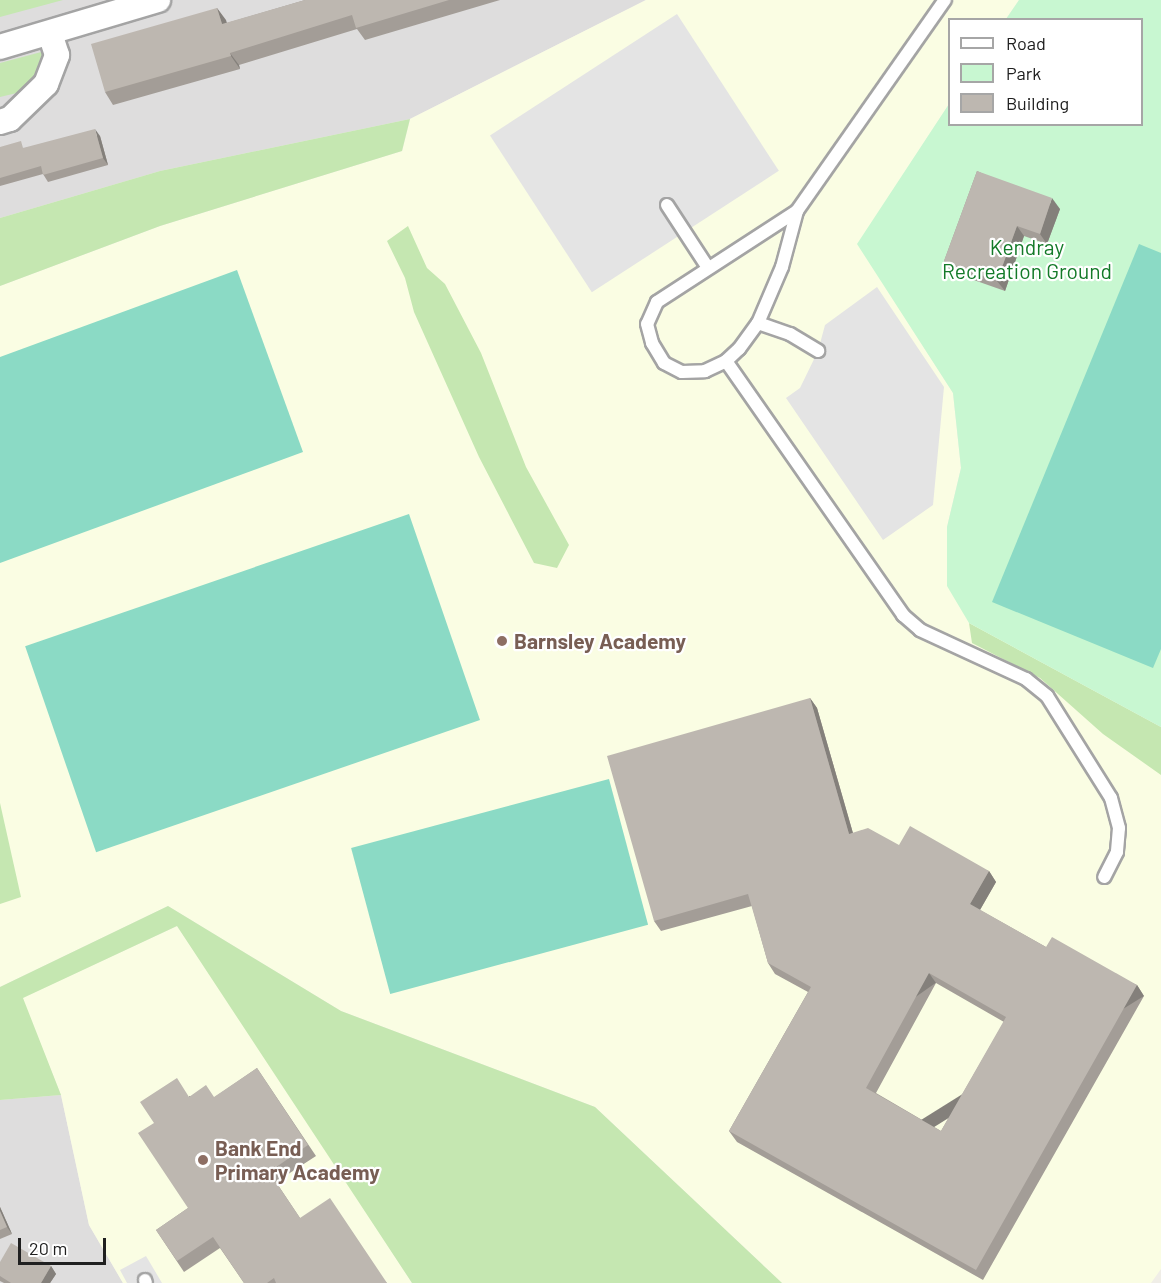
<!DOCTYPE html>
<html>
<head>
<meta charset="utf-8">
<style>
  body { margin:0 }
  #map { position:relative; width:1161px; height:1283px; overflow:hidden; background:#f0eee7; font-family:Barlow,sans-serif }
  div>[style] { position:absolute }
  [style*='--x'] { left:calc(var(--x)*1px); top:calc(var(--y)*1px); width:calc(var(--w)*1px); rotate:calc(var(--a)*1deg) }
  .residential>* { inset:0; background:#dedddd }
  .education>* { inset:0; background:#fafde3 }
  .grass>* { inset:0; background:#c5e7b1 }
  .park>* { inset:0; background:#c8f7d1 }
  .pitch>* { inset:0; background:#8bdac5; transform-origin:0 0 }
  .parking>* { inset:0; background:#e4e4e4; transform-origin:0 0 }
  .roads { filter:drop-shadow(2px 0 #a4a4a4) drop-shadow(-2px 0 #a4a4a4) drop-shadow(0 2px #a4a4a4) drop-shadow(0 -2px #a4a4a4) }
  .service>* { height:12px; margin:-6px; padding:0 6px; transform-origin:6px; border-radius:6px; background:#fff }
  .minor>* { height:24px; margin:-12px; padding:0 12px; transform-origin:12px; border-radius:12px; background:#fff }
  .wall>* { inset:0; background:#a39d97 }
  .shaded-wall>* { inset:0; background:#84807b; transform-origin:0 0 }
  .building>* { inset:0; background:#bdb7b0 }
  .dots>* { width:16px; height:16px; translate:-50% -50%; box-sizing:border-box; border:3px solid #fff; border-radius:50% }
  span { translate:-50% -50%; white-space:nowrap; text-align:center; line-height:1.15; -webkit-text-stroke:4.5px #fff; paint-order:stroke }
  .park-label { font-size:21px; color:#137a28 }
  .education-label { font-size:21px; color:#785e54; font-weight:700 }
  .left { translate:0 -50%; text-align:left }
  .legend { position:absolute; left:948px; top:18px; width:195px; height:108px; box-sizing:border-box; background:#fff; border:2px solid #a6a6a6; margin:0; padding:8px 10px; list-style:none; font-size:18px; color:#202020 }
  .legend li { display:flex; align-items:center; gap:12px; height:30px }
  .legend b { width:30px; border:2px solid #a6a6a6 }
  .scale { position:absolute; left:18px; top:1238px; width:88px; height:27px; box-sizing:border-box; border:3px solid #202020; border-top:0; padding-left:8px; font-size:18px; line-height:21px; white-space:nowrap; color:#202020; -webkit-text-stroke:4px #fff; paint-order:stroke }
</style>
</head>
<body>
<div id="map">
  <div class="residential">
    <i style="clip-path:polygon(0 0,646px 0,410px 119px,160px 171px,0 218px)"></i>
    <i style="clip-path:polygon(61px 1095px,89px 1225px,123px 1283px,0 1283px,0 1100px)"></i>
  </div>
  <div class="education">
    <i style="clip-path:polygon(646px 0,1019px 0,1006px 19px,950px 20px,949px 104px,858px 244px,953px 393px,961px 468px,947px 527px,1038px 660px,1161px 727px,1161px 1269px,1151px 1283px,782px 1283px,595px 1107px,341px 1011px,168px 906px,0 987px,0 286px,160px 226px,402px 151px,410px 119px)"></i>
    <i style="clip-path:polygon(177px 926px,285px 1087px,412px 1283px,123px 1283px,89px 1225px,61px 1095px,22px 998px)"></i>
  </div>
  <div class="grass">
    <i style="clip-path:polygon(0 0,63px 0,0 17px)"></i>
    <i style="clip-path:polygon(45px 51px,36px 80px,21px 92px,0 97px,0 63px)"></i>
    <i style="clip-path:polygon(410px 119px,402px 151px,160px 226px,0 286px,0 218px,160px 171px)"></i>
    <i style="clip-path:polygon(408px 226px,427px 268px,445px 284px,481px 353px,526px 467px,569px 545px,557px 568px,534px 563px,479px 457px,414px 312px,405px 278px,387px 241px)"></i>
    <i style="clip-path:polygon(969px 623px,1161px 727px,1161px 775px,1103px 734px,1040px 678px,972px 643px)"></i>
    <i style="clip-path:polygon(0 803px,21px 897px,0 904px)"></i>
    <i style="clip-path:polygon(168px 906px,341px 1011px,595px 1107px,782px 1283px,412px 1283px,177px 926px,23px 998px,61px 1095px,0 1100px,0 987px)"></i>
  </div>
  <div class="park">
    <i style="clip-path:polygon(1019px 0,1161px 0,1161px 727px,969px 623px,947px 586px,947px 527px,961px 468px,953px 393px,857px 244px,949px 104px,950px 124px,1142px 124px,1142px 20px,1006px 19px)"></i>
  </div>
  <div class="pitch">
    <i style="clip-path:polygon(1139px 244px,1161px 253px,1161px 649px,1153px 668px,992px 602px)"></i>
    <i style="clip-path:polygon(237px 270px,303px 452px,0 563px,0 357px)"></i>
    <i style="left:409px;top:514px;width:218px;height:406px;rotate:71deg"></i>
    <i style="left:609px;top:779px;width:151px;height:267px;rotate:75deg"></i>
  </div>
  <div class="parking">
    <i style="left:677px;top:14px;width:187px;height:223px;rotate:57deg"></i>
    <i style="clip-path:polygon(877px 287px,944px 387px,933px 505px,883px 540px,786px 398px,800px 388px,818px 351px,825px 325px)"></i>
    <i style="clip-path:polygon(146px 1256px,162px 1283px,127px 1283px,120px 1270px)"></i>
  </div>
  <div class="roads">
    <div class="service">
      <i style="--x:667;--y:205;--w:75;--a:56.9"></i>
      <i style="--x:797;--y:211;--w:167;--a:147"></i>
      <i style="--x:657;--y:302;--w:24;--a:114"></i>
      <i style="--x:647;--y:324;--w:20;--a:75"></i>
      <i style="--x:652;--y:343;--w:23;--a:59"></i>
      <i style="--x:664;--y:363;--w:20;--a:27"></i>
      <i style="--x:682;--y:372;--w:23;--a:-2"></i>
      <i style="--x:705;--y:371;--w:23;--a:-25"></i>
      <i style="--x:726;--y:361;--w:18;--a:-43"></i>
      <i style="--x:739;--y:349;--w:32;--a:-54"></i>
      <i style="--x:758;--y:323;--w:61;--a:-66.8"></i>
      <i style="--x:782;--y:267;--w:58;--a:-75"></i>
      <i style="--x:797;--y:211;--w:258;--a:-55"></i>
      <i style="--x:758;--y:323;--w:34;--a:19"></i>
      <i style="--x:790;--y:334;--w:33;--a:31"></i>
      <i style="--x:726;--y:361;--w:310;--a:55.1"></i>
      <i style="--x:903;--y:615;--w:23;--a:41"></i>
      <i style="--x:920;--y:630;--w:117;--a:24.8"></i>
      <i style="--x:1026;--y:679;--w:27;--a:39"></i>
      <i style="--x:1047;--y:696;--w:120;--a:57.9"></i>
      <i style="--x:1111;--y:798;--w:31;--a:75"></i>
      <i style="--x:1119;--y:828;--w:24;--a:95"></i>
      <i style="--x:1117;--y:852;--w:28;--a:117"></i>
      <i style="--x:145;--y:1280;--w:3;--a:72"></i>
    </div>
    <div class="minor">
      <i style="--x:0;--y:47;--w:165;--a:-16.6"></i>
      <i style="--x:0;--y:122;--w:10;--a:-17"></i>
      <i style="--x:10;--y:119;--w:50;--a:-44.2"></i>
      <i style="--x:46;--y:84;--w:31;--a:-69"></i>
      <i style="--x:57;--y:55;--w:23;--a:-108"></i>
    </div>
  </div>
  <div class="wall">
    <i style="clip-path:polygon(305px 0,500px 0,365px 40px,357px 29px,239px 65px,240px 69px,113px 105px,105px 92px,217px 8px,227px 23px)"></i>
    <i style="clip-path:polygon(100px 136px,108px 165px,48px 182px,43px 174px,0 186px,0 147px,25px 148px)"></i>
    <i style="clip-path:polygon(977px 171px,1060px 209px,1047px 244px,1024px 236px,1005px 291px,951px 272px,944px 261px)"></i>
    <i style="clip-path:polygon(evenodd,810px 698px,817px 708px,853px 833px,989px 871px,996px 882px,980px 910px,1046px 947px,1137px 985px,1144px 996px,983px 1280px,737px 1142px,729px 1131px,808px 992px,775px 974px,768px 963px,752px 906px,661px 931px,654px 921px,810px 698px,936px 983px,1004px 1022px,941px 1131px,876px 1093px,936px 983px)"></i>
    <i style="clip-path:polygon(257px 1068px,316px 1156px,276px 1182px,300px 1218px,387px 1283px,244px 1283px,220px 1248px,184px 1272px,156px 1230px,188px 1208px,189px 1096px,215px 1097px)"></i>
    <i style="clip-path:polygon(0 1207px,12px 1234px,0 1239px)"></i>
    <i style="clip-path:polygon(0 1262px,51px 1266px,56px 1274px,50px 1283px,4px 1283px,0 1281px)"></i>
  </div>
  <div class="shaded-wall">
    <i style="clip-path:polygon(217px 8px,226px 20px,231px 37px,222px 24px)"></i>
    <i style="clip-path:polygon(230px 53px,239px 65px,240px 69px,231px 56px)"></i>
    <i style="clip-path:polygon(95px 129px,100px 136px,108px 165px,103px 158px)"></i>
    <i style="clip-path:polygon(1052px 198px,1060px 209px,1047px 244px,1040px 234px)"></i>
    <i style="clip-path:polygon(1017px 226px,1024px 236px,1005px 291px,997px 281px)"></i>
    <i style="clip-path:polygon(810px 698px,817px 708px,856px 844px,849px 834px)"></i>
    <i style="clip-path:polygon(989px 871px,996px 882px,977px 915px,970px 904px)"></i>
    <i style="left:929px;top:973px;width:12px;height:131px;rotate:55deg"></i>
    <i style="left:1137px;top:985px;width:13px;height:327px;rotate:58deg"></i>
    <i style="clip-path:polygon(0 1207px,12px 1234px,7px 1227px,0 1211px)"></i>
    <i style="clip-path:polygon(51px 1266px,56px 1274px,50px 1283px,41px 1283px)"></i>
  </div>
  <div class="building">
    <i style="clip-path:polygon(305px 0,449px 0,356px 28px,352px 15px,230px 53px,231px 56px,105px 92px,91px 44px,217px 8px,222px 24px)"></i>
    <i style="clip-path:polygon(95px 129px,103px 158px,43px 175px,41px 166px,0 178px,0 147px,21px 141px,23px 148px)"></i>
    <i style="clip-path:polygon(977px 171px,1052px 198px,1040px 234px,1017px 226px,997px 281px,944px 261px)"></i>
    <i style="clip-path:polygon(evenodd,810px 698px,849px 834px,868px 828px,899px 845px,910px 826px,989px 871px,970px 904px,1046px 947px,1052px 937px,1137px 985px,976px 1270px,729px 1131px,811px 987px,768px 963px,748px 894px,654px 921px,607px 756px,810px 698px,929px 973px,1006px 1017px,941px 1131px,866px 1088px,929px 973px)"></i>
    <i style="clip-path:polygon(257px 1068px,308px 1145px,269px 1172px,300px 1218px,330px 1198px,387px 1283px,276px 1283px,274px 1278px,267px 1283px,244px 1283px,213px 1237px,177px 1261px,156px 1230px,188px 1208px,138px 1133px,154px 1123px,140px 1102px,177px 1078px,189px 1097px,206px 1085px,214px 1097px)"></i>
    <i style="clip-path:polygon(0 1211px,7px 1227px,0 1230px)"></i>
    <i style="clip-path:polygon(11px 1243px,51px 1266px,41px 1283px,11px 1283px,0 1276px,0 1262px)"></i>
  </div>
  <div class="dots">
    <i style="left:502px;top:641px;background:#8d6e63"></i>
    <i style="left:203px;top:1160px;background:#8d6e63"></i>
  </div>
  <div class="park-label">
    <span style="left:1027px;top:259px">Kendray<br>Recreation Ground</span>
  </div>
  <div class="education-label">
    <span class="left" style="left:514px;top:641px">Barnsley Academy</span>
    <span class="left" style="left:215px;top:1160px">Bank End<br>Primary Academy</span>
  </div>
  <ul class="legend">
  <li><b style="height:8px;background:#fff"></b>Road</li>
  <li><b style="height:16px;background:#c8f7d1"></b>Park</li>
  <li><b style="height:16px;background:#bdb7b0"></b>Building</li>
  </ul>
  <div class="scale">20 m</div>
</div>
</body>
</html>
